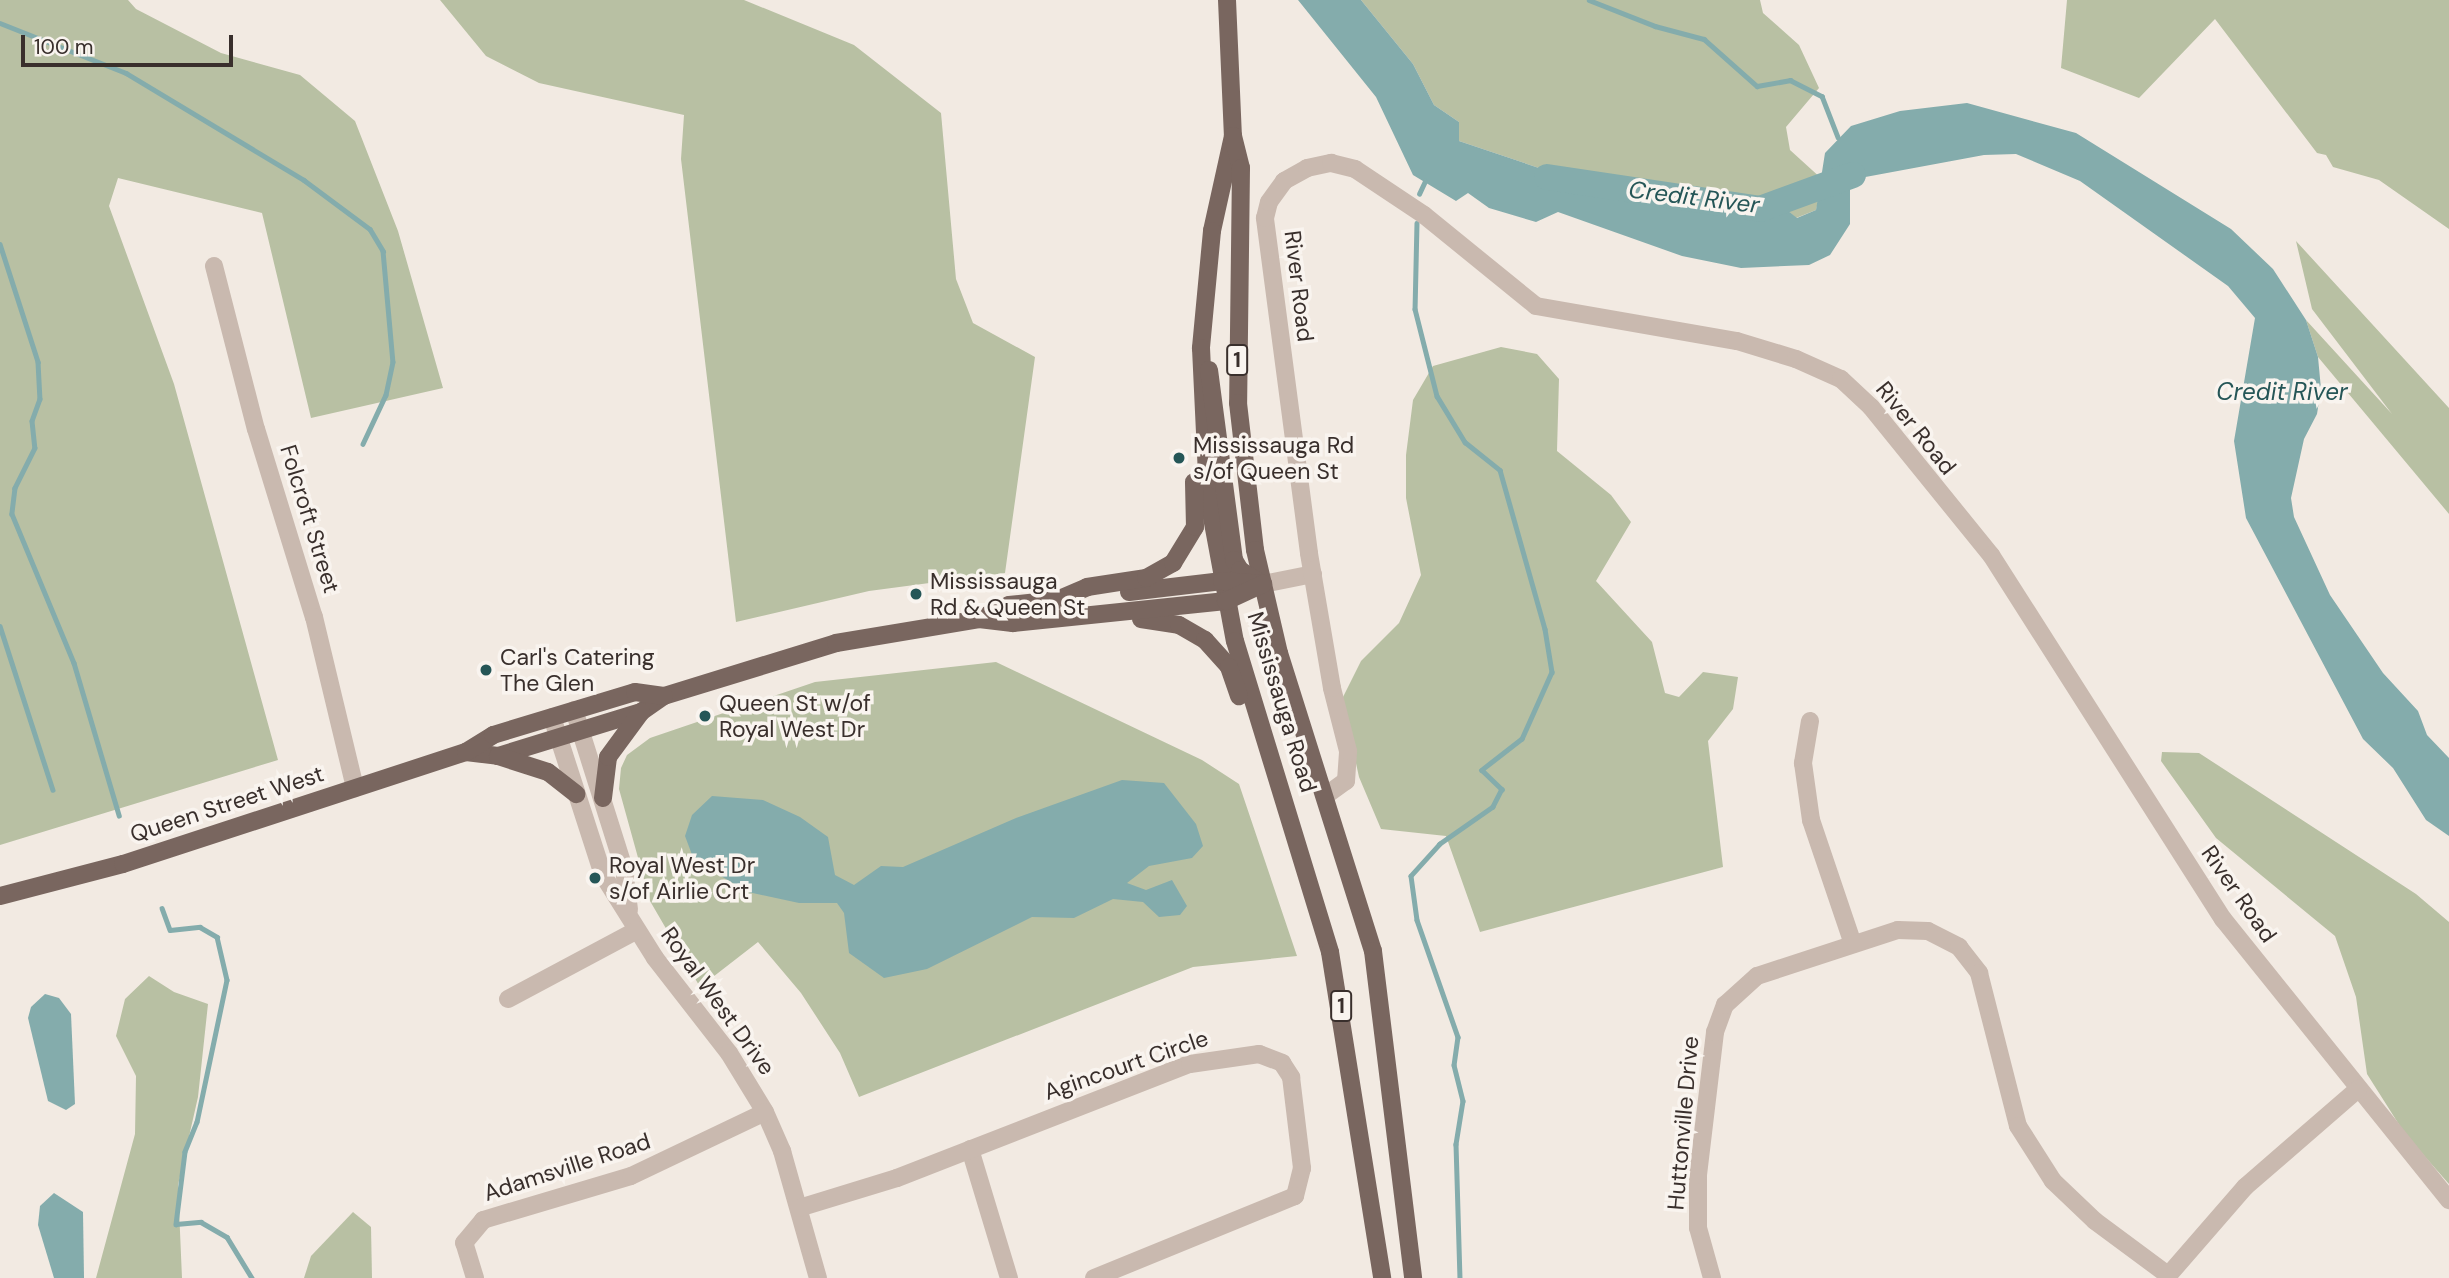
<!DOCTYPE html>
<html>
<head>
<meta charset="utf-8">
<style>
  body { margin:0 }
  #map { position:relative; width:2449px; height:1278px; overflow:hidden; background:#f2eae2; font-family:"DM Sans",sans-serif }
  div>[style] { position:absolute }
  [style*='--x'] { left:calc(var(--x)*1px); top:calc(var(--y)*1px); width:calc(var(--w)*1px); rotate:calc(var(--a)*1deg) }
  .green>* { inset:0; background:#b8c0a3 }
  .water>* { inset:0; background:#84acac }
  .stream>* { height:4.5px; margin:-2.25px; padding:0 2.25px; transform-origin:2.25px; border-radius:2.25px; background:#84acac }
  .river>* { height:26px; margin:-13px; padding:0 13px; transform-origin:13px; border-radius:13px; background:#84acac }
  .minor>* { height:18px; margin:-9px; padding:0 9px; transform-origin:9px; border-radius:9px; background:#c9b9af }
  .major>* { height:18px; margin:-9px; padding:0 9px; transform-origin:9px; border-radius:9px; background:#79665f }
  .dots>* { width:19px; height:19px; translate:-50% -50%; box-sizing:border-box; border:4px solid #f9f4ef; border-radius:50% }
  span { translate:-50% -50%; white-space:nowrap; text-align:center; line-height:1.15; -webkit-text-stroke:7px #f9f4ef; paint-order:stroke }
  .shield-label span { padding:2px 5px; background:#f9f4ef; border:2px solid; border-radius:5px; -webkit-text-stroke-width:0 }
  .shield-label { font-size:21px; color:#392f2c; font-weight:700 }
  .street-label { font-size:23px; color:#392f2c }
  .poi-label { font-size:23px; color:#392f2c }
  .left { translate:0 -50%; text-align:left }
  .water-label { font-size:24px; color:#255657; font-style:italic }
  .scale { position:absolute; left:21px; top:35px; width:212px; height:32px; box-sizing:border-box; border:4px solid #392f2c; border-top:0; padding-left:9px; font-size:21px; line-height:24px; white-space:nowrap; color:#392f2c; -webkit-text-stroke:5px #f9f4ef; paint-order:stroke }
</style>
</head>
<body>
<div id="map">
  <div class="green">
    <i style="clip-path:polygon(0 0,128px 0,136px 9px,221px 53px,300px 75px,355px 121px,398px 231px,443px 388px,311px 418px,262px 213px,118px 178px,109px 206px,174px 384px,278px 760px,0 845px)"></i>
    <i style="clip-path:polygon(440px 0,744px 0,854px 45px,941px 113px,956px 279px,973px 323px,1035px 357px,1005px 573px,869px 591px,736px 622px,681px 159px,684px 115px,539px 83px,486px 56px)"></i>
    <i style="clip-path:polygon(1361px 0,1760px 0,1763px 13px,1799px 45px,1819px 88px,1786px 127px,1790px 150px,1823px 180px,1816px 210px,1796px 218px,1787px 210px,1744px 208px,1670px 188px,1619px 195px,1459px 141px,1459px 122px,1434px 105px,1413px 64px)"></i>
    <i style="clip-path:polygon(2067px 0,2449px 0,2449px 229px,2379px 180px,2333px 167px,2326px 155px,2317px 153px,2215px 19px,2139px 98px,2061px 68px)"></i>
    <i style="clip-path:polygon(2296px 241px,2449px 408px,2449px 514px,2318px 357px,2306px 320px,2392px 414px,2312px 309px)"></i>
    <i style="clip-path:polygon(1501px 347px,1537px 354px,1559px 379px,1557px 451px,1611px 495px,1631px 522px,1596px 581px,1652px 642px,1665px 693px,1679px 697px,1703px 672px,1738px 677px,1733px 709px,1708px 741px,1723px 867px,1480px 932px,1446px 836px,1381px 829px,1359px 777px,1342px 699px,1361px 661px,1399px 623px,1421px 575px,1406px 498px,1406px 455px,1413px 400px,1433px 366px)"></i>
    <i style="clip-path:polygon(996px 662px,1202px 760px,1239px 784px,1297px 956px,1193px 967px,859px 1097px,840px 1053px,801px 993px,758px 942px,700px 987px,650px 901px,619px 789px,621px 768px,627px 755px,650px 738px,815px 682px)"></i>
    <i style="clip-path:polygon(2162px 752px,2199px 753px,2416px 894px,2449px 922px,2449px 1184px,2405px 1134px,2367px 1074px,2356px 997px,2335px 936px,2216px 838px,2161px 761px)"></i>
    <i style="clip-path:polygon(149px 976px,174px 992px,208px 1004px,198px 1097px,178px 1185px,182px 1278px,96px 1278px,135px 1134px,136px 1076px,116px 1036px,125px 999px)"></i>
    <i style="clip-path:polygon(353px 1212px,371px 1227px,372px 1278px,304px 1278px,311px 1256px)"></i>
  </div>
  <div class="water">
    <i style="clip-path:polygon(1298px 0,1361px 0,1413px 64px,1434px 105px,1459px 122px,1459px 141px,1619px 195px,1670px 187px,1744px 208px,1787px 210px,1797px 218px,1816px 210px,1825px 153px,1851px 126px,1900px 111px,1967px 103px,2076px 133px,2231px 229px,2273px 269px,2306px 320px,2318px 357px,2321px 389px,2317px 414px,2304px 439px,2291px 498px,2294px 517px,2330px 595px,2383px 673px,2418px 711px,2427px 735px,2449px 758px,2449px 836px,2426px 820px,2393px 768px,2363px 739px,2246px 518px,2234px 441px,2255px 318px,2228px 286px,2080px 181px,2016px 154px,1984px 155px,1860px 178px,1850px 186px,1850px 224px,1830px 255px,1809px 265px,1741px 268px,1682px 256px,1558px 212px,1536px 222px,1489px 208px,1468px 193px,1456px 201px,1413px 175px,1376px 97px)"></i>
    <i style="clip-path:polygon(1122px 780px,1164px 783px,1196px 824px,1203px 846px,1192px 858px,1149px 866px,1127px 883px,1146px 890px,1172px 880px,1187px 906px,1180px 915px,1159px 917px,1143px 902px,1113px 899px,1074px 918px,1032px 917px,927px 969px,884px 978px,849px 953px,844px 913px,837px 903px,799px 903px,748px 892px,694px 860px,685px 836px,692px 815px,712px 796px,763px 800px,800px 817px,828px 837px,835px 875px,854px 885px,881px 866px,903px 867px,1016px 818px)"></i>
    <i style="clip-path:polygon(45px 994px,59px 998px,71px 1014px,75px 1104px,66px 1110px,48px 1101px,28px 1018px,31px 1007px)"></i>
    <i style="clip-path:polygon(54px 1193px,83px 1212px,84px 1278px,54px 1278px,38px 1225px,40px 1206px)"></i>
  </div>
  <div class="stream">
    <i style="--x:1589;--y:0;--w:71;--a:21.5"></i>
    <i style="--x:1655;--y:26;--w:51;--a:14.9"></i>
    <i style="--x:1704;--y:39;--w:71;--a:41.6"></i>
    <i style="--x:1757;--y:86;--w:34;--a:-10"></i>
    <i style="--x:1790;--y:80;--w:36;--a:27"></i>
    <i style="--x:1822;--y:96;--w:44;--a:68.7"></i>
    <i style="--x:0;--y:23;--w:136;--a:21.6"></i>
    <i style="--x:126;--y:73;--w:208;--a:31"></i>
    <i style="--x:304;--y:180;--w:82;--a:36.6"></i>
    <i style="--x:370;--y:229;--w:26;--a:59"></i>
    <i style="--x:383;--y:251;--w:111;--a:84.9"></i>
    <i style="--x:393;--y:362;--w:34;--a:102"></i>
    <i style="--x:386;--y:395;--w:54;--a:115.1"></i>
    <i style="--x:1419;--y:194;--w:14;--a:-65"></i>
    <i style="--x:1417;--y:223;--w:86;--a:91.3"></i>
    <i style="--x:1415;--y:309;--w:90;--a:75.8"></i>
    <i style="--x:1437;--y:396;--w:54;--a:58.7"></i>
    <i style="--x:1465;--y:442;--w:45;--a:38.7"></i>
    <i style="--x:1500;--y:470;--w:165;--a:74.2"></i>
    <i style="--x:1545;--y:629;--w:44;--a:80.8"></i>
    <i style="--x:1552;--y:672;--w:73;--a:114.1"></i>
    <i style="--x:1522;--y:739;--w:51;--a:142.2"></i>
    <i style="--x:1482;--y:770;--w:28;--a:44"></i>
    <i style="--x:1502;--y:789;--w:20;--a:117"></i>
    <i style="--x:1493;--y:807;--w:65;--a:145.1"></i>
    <i style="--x:1440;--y:844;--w:43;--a:132.2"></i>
    <i style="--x:1411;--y:876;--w:44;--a:82.2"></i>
    <i style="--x:1417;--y:920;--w:124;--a:70.7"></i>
    <i style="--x:1458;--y:1037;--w:28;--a:98"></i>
    <i style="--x:1454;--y:1065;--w:37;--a:76"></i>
    <i style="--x:1463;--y:1101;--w:44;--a:99.2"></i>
    <i style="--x:1456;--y:1144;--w:134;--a:88.3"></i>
    <i style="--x:0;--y:244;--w:124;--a:72.1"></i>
    <i style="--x:38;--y:362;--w:37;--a:87"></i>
    <i style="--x:40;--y:399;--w:23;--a:110"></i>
    <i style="--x:32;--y:421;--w:27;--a:84"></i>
    <i style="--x:35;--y:448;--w:45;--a:116.6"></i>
    <i style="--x:15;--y:488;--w:26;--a:97"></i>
    <i style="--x:12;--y:514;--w:161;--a:67.4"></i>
    <i style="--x:74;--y:663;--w:159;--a:73.5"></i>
    <i style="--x:0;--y:626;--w:172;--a:72.1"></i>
    <i style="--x:162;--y:908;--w:23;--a:70"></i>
    <i style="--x:170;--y:930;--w:30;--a:-6"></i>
    <i style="--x:200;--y:927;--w:20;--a:30"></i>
    <i style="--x:217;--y:937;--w:44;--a:76.9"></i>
    <i style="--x:227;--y:980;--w:145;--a:101.9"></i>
    <i style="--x:197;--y:1122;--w:32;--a:112"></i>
    <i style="--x:185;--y:1152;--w:73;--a:97.1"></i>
    <i style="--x:176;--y:1224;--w:25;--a:-5"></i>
    <i style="--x:201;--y:1222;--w:30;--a:30"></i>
    <i style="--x:227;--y:1237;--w:48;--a:58.6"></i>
  </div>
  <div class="river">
    <i style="--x:1547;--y:177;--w:215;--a:8.5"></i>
    <i style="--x:1760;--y:209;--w:99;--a:-20.1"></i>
  </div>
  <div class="minor">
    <i style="--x:214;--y:266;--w:168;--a:75.6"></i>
    <i style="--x:256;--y:429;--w:197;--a:72.9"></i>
    <i style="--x:314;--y:617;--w:176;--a:76.5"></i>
    <i style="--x:1263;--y:584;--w:51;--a:-11.3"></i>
    <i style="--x:574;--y:710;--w:167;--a:72.5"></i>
    <i style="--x:624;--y:869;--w:41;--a:83"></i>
    <i style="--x:552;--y:717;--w:166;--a:72.1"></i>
    <i style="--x:603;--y:875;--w:98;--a:57.9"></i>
    <i style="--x:655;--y:958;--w:120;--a:52.1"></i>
    <i style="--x:729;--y:1053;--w:69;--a:58.6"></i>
    <i style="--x:765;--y:1112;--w:43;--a:66.4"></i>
    <i style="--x:782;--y:1151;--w:132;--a:74.2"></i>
    <i style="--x:1810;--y:721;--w:43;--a:99.5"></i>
    <i style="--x:1803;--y:763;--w:58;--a:82"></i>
    <i style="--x:1811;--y:820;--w:131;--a:71.3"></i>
    <i style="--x:1325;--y:796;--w:26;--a:-36"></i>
    <i style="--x:1346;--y:781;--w:30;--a:-86"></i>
    <i style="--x:1348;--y:751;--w:65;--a:-104.3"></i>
    <i style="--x:1332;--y:688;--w:137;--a:-99.7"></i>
    <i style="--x:1309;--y:553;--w:338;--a:-97.5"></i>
    <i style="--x:1265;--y:218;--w:16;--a:-76"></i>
    <i style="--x:1269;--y:202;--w:26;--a:-54"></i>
    <i style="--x:1284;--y:181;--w:26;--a:-29"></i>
    <i style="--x:1307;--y:168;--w:25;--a:-12"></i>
    <i style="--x:1331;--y:163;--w:25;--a:14"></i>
    <i style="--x:1355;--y:169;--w:83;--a:33.7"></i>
    <i style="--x:1424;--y:215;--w:144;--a:39.1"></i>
    <i style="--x:1536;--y:306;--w:204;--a:9.9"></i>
    <i style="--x:1737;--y:341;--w:62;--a:17"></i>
    <i style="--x:1796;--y:359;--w:49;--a:24"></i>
    <i style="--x:1841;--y:379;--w:41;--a:43"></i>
    <i style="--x:1871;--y:407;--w:191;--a:51"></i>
    <i style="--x:1991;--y:555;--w:432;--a:57.5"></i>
    <i style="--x:2223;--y:919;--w:361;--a:51.2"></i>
    <i style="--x:508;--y:999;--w:146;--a:-28.1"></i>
    <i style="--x:970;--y:1149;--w:135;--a:73.2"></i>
    <i style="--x:799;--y:1208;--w:102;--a:-17"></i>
    <i style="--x:897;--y:1178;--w:314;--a:-21.3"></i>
    <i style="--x:1190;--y:1064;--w:70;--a:-8.2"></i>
    <i style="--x:1259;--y:1054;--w:25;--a:21"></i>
    <i style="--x:1282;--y:1063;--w:17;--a:57"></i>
    <i style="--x:1291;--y:1077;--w:92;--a:83.1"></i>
    <i style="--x:1302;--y:1168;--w:29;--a:104"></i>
    <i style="--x:1295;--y:1196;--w:217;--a:157.8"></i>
    <i style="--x:475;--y:1278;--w:37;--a:-107"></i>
    <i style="--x:464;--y:1243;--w:30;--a:-50"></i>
    <i style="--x:483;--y:1220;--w:154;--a:-16.6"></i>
    <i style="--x:631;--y:1176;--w:148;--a:-25.5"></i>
    <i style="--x:1712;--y:1278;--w:52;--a:-105.6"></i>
    <i style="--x:1698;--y:1228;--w:53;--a:-90"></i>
    <i style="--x:1698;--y:1175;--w:144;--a:-83.2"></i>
    <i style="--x:1715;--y:1032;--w:29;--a:-70"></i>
    <i style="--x:1725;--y:1005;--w:43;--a:-42.2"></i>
    <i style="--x:1757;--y:976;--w:148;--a:-18.1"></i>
    <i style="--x:1898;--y:930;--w:30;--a:2"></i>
    <i style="--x:1928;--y:931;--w:35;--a:27"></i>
    <i style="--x:1959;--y:947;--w:33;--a:52"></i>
    <i style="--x:1979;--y:973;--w:158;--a:75.7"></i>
    <i style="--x:2018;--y:1126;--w:65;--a:57.5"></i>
    <i style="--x:2053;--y:1181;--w:58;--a:43.6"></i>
    <i style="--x:2095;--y:1221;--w:91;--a:36.5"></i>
    <i style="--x:2166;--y:1278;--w:121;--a:-49"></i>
    <i style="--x:2245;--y:1187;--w:150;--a:-40.9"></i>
  </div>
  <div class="major">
    <i style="--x:1227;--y:0;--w:136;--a:87.5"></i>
    <i style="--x:1233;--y:136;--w:97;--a:102.5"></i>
    <i style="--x:1212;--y:231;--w:118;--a:95.4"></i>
    <i style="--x:1201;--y:348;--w:148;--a:87.3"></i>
    <i style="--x:1208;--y:496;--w:147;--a:79.5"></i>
    <i style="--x:1235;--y:641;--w:325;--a:73"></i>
    <i style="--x:1330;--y:952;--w:330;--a:80.9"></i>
    <i style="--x:1233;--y:136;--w:33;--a:76"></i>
    <i style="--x:1241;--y:168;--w:235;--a:90.7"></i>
    <i style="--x:1238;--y:403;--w:148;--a:83.4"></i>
    <i style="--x:1255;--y:550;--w:106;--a:76.9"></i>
    <i style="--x:1279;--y:653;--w:312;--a:72.5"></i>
    <i style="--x:1373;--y:951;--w:329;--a:83"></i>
    <i style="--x:1209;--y:370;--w:192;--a:82.5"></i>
    <i style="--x:1234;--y:560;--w:12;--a:59"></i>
    <i style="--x:1240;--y:570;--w:24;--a:33"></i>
    <i style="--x:1129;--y:592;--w:94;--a:-6.7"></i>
    <i style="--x:1222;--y:581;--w:39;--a:4"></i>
    <i style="--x:1057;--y:600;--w:33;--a:-23"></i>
    <i style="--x:1087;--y:587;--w:60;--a:-8.7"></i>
    <i style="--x:1146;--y:578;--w:31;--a:-29"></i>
    <i style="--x:1173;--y:563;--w:42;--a:-58.6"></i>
    <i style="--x:1195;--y:527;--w:45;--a:-91.3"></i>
    <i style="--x:979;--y:619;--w:33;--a:-25"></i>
    <i style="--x:1009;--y:605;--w:57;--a:-6"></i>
    <i style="--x:1141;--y:619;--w:38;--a:9"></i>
    <i style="--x:1179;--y:625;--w:30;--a:30"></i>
    <i style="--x:1205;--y:640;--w:36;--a:48"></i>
    <i style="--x:1229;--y:667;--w:31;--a:71"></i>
    <i style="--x:466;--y:752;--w:32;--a:7"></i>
    <i style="--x:498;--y:756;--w:150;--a:-17.1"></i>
    <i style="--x:641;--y:712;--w:28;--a:-35"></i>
    <i style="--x:664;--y:696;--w:180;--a:-17.1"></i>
    <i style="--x:836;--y:643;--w:145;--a:-9.5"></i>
    <i style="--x:979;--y:619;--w:34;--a:7"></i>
    <i style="--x:1013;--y:623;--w:214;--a:-5.9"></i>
    <i style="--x:1226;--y:601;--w:41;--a:-24.7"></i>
    <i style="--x:498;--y:756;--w:52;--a:17.7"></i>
    <i style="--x:548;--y:772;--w:36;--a:38"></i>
    <i style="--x:603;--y:798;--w:41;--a:-83"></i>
    <i style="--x:608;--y:757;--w:56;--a:-53.7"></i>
    <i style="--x:0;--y:896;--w:127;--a:-14.6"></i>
    <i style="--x:123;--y:864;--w:361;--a:-18.1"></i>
    <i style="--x:466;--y:752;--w:32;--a:-32"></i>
    <i style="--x:493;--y:735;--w:148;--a:-16.8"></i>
    <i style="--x:635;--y:692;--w:29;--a:8"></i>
  </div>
  <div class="dots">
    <i style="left:1179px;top:458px;background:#255657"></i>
    <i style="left:916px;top:594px;background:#255657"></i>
    <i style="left:486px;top:670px;background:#255657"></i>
    <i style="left:705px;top:716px;background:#255657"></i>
    <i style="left:595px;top:878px;background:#255657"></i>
  </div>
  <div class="shield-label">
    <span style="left:1237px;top:360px">1</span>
    <span style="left:1341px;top:1006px">1</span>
  </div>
  <div class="street-label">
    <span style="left:1299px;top:286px;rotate:83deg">River Road</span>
    <span style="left:1916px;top:428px;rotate:51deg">River Road</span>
    <span style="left:310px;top:519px;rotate:73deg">Folcroft Street</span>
    <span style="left:1282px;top:702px;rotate:73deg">Mississauga Road</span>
    <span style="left:227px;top:804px;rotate:-18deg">Queen Street West</span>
    <span style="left:2239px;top:894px;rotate:55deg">River Road</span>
    <span style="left:718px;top:1001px;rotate:54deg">Royal West Drive</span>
    <span style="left:1126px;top:1065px;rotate:-19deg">Agincourt Circle</span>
    <span style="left:1683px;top:1123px;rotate:-85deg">Huttonville Drive</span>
    <span style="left:567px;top:1167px;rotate:-18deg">Adamsville Road</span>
  </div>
  <div class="poi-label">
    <span class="left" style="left:1193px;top:458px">Mississauga Rd<br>s/of Queen St</span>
    <span class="left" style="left:930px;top:594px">Mississauga<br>Rd &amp; Queen St</span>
    <span class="left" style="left:500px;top:670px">Carl's Catering<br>The Glen</span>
    <span class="left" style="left:719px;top:716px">Queen St w/of<br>Royal West Dr</span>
    <span class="left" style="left:609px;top:878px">Royal West Dr<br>s/of Airlie Crt</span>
  </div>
  <div class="water-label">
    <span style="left:1694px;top:197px;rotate:7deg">Credit River</span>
    <span style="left:2282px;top:392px">Credit River</span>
  </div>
  <div class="scale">100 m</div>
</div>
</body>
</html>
